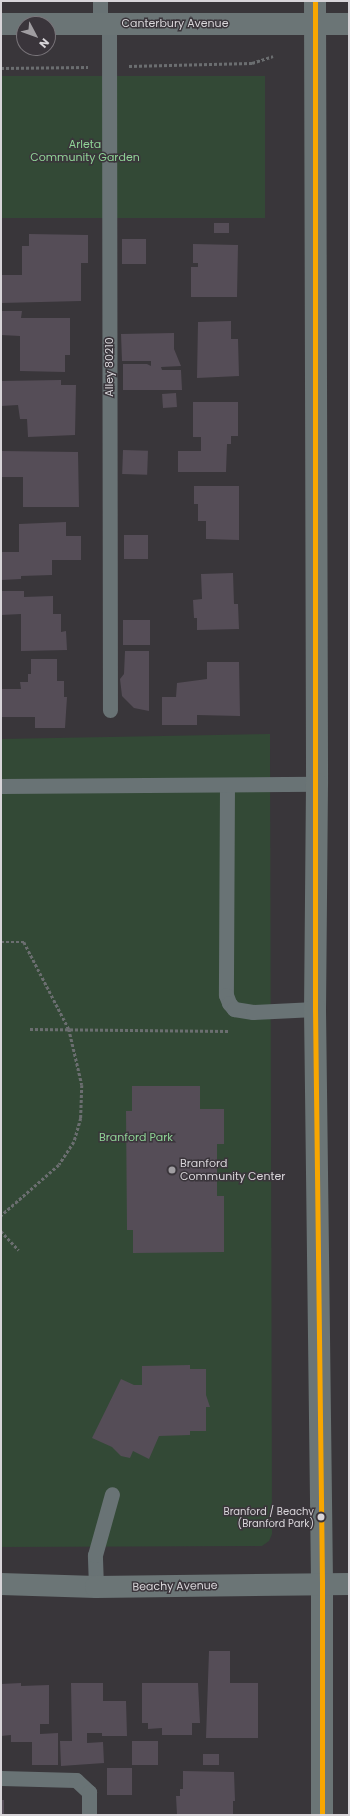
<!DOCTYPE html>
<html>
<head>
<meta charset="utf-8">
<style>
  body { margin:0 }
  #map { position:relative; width:350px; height:1816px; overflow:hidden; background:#39363a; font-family:Poppins,sans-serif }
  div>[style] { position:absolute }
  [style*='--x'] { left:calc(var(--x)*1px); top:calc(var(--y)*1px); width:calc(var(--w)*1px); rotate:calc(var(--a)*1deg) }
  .green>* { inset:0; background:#334936; transform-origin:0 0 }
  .building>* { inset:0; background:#554d57; transform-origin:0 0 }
  .path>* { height:2.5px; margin-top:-1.25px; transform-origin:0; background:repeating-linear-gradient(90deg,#6b6e70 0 3px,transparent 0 5px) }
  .lane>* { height:15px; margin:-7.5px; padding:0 7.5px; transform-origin:7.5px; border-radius:7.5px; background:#697375 }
  .secondary>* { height:22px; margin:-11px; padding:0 11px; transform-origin:11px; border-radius:11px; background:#6b7576 }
  .bus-1>* { height:5px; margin:-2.5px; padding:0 2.5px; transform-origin:2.5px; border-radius:2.5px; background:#f7a600 }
  .dots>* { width:11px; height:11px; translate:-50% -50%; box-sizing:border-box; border:2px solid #3a353b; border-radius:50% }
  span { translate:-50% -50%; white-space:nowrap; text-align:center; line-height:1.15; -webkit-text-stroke:3px #3a353b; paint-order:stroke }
  .bus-label { font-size:10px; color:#d8d5d9 }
  .right { translate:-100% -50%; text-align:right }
  .street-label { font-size:11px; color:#d8d5d9 }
  .park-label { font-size:11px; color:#8fd496 }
  .poi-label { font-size:11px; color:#d8d5d9 }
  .left { translate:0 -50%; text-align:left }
  .frame { position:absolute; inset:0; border:2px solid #d8d5d9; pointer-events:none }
  .north { position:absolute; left:16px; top:16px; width:40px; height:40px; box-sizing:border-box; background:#3a353b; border:1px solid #79757a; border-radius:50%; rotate:131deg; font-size:11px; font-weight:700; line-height:16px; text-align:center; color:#d8d5d9 }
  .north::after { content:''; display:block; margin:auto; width:14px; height:18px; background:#a09da1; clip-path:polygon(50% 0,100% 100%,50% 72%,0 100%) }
</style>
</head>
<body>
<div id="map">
  <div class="green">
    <i style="left:265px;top:76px;width:142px;height:264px;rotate:90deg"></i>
    <i style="clip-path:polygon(270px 734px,272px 1534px,269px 1541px,262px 1546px,1px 1547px,1px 739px)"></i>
  </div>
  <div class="building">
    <i style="left:214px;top:223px;width:15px;height:10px"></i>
    <i style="clip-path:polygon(29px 234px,88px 235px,88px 263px,81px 263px,81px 301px,1px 303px,1px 275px,22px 275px,22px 246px,29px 246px)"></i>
    <i style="left:122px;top:239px;width:24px;height:25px"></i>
    <i style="clip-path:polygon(193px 244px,238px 245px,237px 297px,191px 297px,191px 267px,198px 267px,198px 263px,193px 263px)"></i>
    <i style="clip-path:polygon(1px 311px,22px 311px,21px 318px,70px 318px,70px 355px,65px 355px,65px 372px,20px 371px,20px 336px,1px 335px)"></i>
    <i style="clip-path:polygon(231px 321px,231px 339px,238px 339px,239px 376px,197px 378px,198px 322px)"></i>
    <i style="clip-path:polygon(174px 333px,174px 349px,181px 366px,161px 367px,162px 370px,181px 370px,182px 390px,123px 390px,123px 364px,147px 364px,151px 366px,151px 361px,122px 361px,121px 334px)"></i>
    <i style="clip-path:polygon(61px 380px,61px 385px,76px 385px,75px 435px,28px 437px,27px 419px,20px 419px,18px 405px,1px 406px,1px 381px)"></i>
    <i style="left:176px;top:393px;width:14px;height:14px;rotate:86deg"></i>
    <i style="clip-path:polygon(193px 402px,238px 402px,238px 436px,231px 436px,231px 444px,227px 444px,226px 472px,178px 472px,178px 451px,201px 451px,201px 437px,193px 437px)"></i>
    <i style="left:123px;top:450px;width:25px;height:24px;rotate:2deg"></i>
    <i style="clip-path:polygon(1px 451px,78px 452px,79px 507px,23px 507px,23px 477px,1px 477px)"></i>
    <i style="clip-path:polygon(194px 486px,239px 486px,239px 540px,206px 539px,206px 521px,198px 521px,198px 504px,194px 504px)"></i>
    <i style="clip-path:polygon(66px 522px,66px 536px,81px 536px,81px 560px,52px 560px,52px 575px,21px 576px,21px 579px,1px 580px,1px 552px,19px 552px,19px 524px)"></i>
    <i style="left:124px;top:535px;width:24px;height:24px"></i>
    <i style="clip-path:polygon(233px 573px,234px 604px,238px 604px,239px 629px,197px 630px,197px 618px,194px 618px,193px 600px,202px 599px,201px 574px)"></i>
    <i style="clip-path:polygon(1px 591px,24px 591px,24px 597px,53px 596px,53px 614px,61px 614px,61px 632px,66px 631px,67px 650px,21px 651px,21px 614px,1px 615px)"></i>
    <i style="left:150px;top:620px;width:25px;height:27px;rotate:90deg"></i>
    <i style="clip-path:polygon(125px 651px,149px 651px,149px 711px,134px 708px,122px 696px,120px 679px,124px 674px)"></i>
    <i style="clip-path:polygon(31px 659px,57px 659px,57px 681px,64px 681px,64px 697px,67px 697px,65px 728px,35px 728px,35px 717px,1px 717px,1px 689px,21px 689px,20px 682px,28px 682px,28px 674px,31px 674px)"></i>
    <i style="clip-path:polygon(207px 662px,239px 662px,240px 716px,197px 715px,197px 725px,162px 725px,162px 697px,176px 697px,177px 683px,207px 679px)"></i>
    <i style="clip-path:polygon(132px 1086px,200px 1086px,200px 1109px,224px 1109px,224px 1144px,217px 1144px,217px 1196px,224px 1196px,224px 1252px,133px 1253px,133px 1230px,127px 1230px,126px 1111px,132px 1111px)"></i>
    <i style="clip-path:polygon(190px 1365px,190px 1369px,206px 1369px,206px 1395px,210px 1407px,206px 1407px,206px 1431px,190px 1431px,190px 1435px,159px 1436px,149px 1459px,133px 1451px,130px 1458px,121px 1456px,112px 1447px,92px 1438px,121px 1379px,134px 1385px,142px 1385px,142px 1366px)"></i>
    <i style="clip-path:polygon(209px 1651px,230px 1651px,230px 1683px,258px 1683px,258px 1738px,206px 1738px)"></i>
    <i style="clip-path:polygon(21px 1683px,21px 1686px,49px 1685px,49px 1724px,40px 1724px,40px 1734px,58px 1733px,58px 1765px,32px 1765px,32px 1742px,11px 1742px,11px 1735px,1px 1736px,1px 1684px)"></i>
    <i style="clip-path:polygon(71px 1683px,103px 1683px,103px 1701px,126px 1701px,127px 1736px,102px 1736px,102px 1733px,87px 1733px,87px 1743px,103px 1742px,104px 1763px,61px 1766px,60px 1741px,72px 1741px)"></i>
    <i style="clip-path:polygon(142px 1683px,198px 1683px,200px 1723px,192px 1723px,192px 1735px,162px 1735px,162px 1728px,148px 1729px,148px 1723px,142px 1723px)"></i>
    <i style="left:132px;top:1741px;width:26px;height:24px"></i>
    <i style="left:219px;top:1754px;width:11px;height:16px;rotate:90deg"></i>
    <i style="left:107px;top:1768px;width:25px;height:27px"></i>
    <i style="clip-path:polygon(183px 1771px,234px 1772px,235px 1801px,233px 1801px,233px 1815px,177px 1815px,176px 1796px,180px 1796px,180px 1789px,183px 1789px)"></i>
    <i style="left:1px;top:1800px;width:3px;height:15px"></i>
  </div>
  <div class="path">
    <i style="--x:129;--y:66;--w:123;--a:-1.4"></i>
    <i style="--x:252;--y:63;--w:22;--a:-18"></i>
    <i style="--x:1;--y:68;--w:87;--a:-0.7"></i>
    <i style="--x:1;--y:942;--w:23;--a:0"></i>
    <i style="--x:24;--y:942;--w:98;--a:62.7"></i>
    <i style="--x:69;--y:1029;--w:57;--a:76.9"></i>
    <i style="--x:82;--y:1085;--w:33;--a:92"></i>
    <i style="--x:81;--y:1118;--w:25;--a:106"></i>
    <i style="--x:74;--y:1142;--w:27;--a:123"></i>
    <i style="--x:59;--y:1165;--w:77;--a:138.7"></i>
    <i style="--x:30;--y:1029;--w:200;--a:0.6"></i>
    <i style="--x:1;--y:1231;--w:26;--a:47"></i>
  </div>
  <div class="lane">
    <i style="--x:100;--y:1;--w:22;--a:90"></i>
    <i style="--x:109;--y:23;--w:687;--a:89.92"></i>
    <i style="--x:227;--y:785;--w:210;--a:90.3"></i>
    <i style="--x:226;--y:995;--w:9;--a:69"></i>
    <i style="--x:229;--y:1003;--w:8;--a:50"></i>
    <i style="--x:234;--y:1009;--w:19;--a:9"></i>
    <i style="--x:253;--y:1012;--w:62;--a:-2.8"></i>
    <i style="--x:1;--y:786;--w:316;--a:-0.4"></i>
    <i style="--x:96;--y:1587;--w:32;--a:-92"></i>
    <i style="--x:95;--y:1555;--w:63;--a:-74.4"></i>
    <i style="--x:1;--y:1778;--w:75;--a:1.5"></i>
    <i style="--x:76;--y:1780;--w:18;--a:43"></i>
    <i style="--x:89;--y:1792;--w:23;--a:90"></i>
  </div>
  <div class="secondary">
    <i style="--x:315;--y:1;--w:783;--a:89.85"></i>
    <i style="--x:317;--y:784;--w:225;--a:90.5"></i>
    <i style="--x:315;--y:1009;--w:575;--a:89.3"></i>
    <i style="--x:322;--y:1584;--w:231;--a:90"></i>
    <i style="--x:1;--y:24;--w:348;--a:0"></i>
    <i style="--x:1;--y:1584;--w:95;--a:1.8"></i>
    <i style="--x:96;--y:1587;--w:253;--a:-0.7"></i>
  </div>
  <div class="bus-1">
    <i style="--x:315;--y:1;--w:1008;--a:90"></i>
    <i style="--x:315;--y:1009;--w:575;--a:89.3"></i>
    <i style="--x:322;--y:1584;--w:231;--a:90"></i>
  </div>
  <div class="dots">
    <i style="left:172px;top:1170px;background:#a09da1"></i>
    <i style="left:321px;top:1517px;background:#d8d5d9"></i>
  </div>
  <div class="bus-label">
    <span class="right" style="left:314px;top:1517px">Branford / Beachy<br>(Branford Park)</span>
  </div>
  <div class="street-label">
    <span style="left:175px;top:23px">Canterbury Avenue</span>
    <span style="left:109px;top:367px;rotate:-90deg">Alley 80210</span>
    <span style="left:175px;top:1586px;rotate:-1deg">Beachy Avenue</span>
  </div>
  <div class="park-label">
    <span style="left:85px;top:151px">Arleta<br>Community Garden</span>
    <span style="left:136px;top:1137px">Branford Park</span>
  </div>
  <div class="poi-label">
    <span class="left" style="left:180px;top:1170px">Branford<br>Community Center</span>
  </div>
  <div class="frame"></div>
  <div class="north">N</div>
</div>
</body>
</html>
